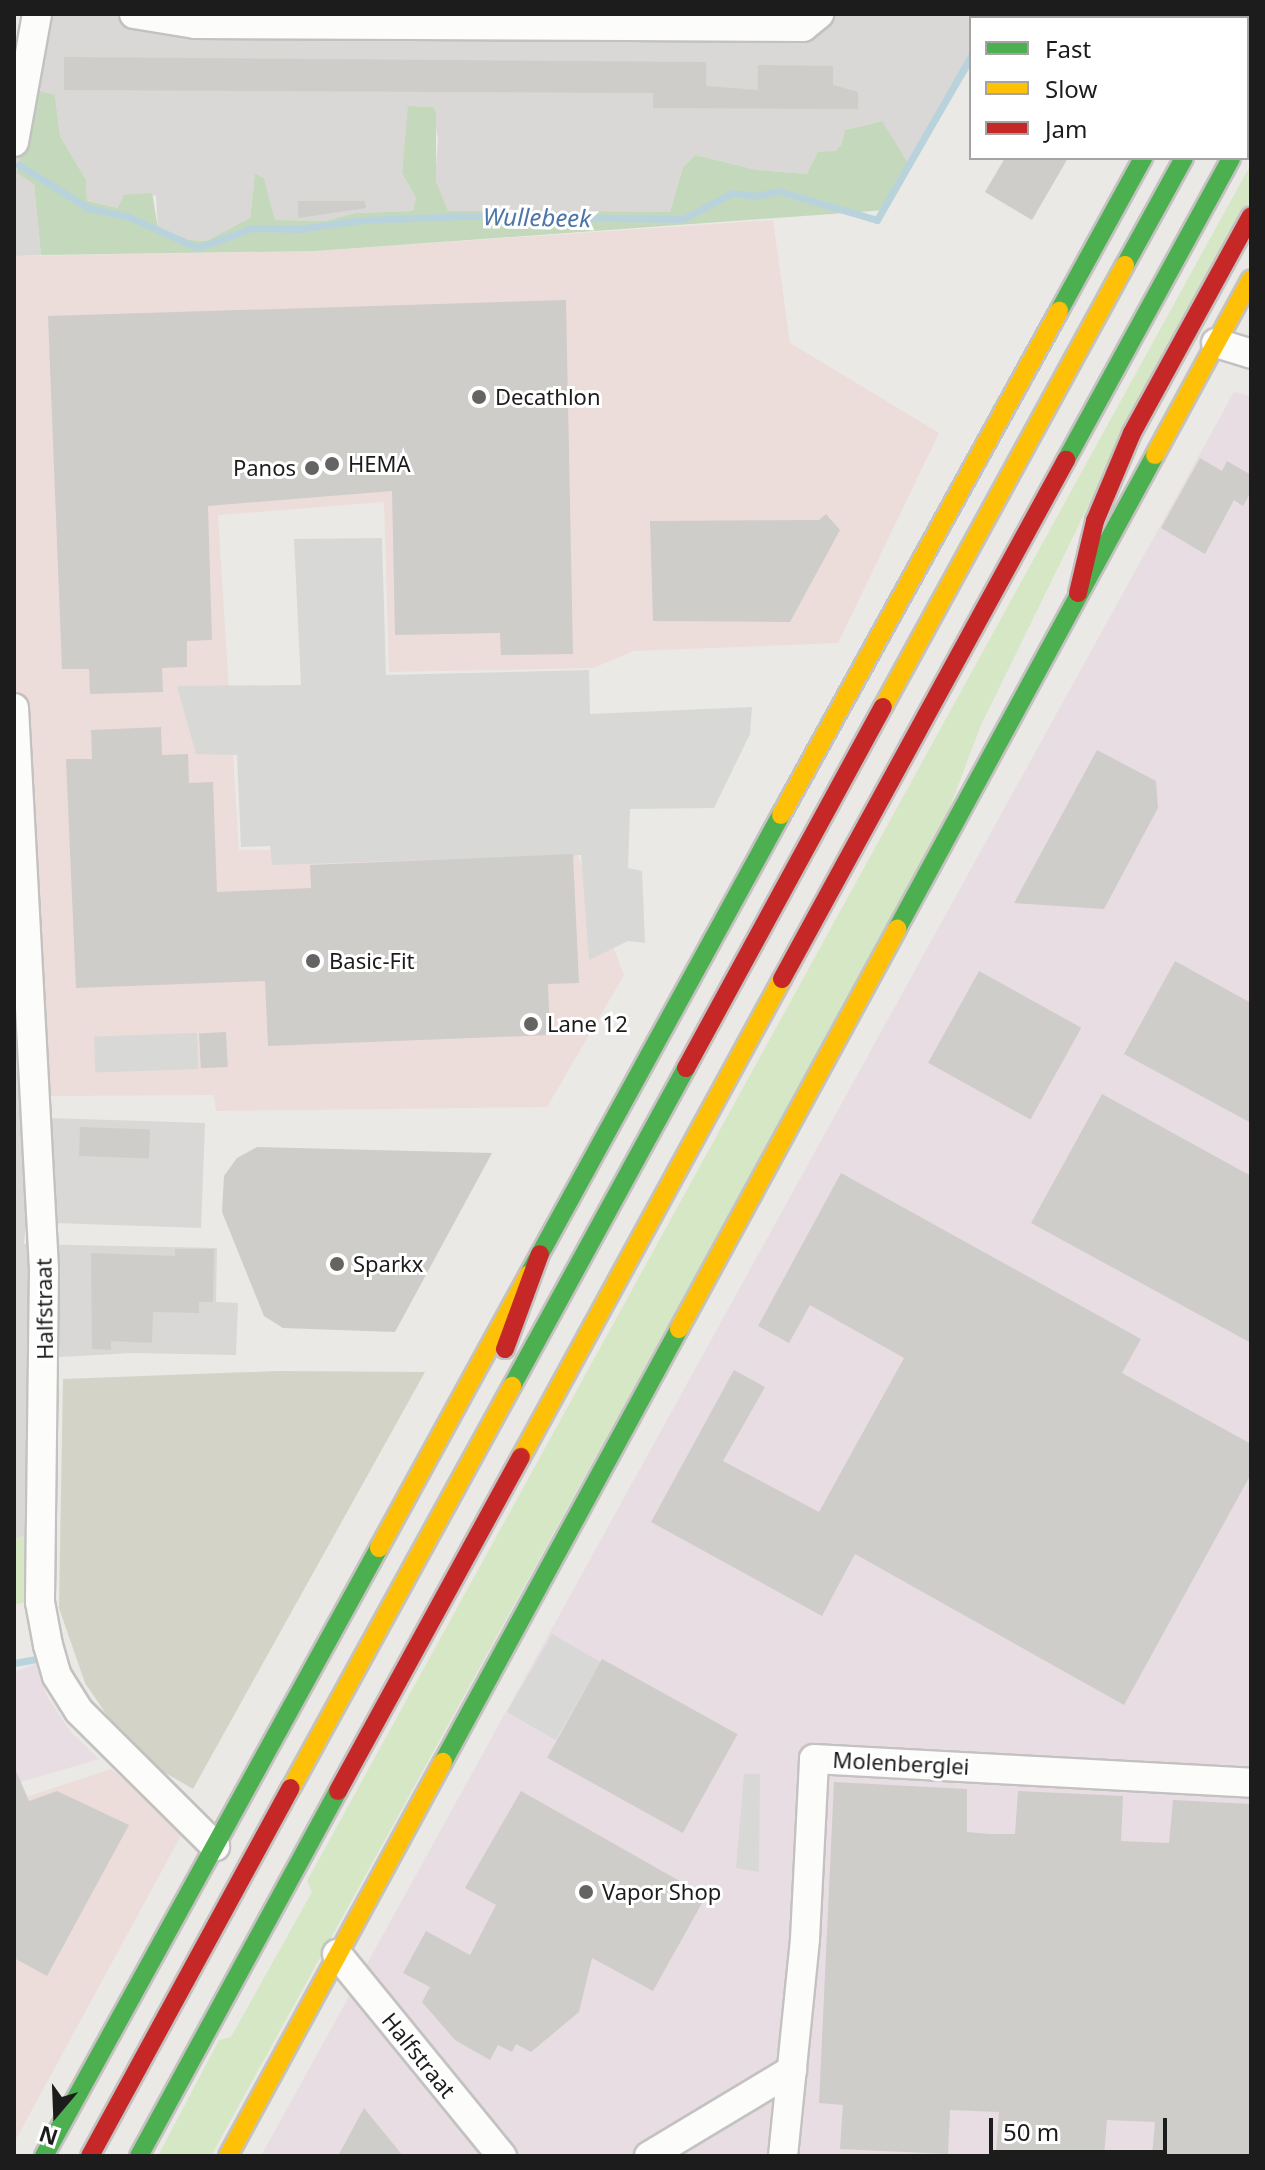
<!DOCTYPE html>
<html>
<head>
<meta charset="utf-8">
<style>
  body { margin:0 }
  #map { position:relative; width:1265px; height:2170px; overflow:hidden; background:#eae9e5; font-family:"Noto Sans",sans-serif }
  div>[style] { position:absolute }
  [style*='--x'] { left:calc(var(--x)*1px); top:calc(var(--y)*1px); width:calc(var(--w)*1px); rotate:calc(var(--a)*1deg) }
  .residential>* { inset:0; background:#d9d8d6 }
  .commercial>* { inset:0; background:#ecddda }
  .industrial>* { inset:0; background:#e8dde3 }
  .religious>* { inset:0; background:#d8d8d6; transform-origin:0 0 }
  .construction>* { inset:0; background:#d3d3c7 }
  .grass>* { inset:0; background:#d5e7c4 }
  .forest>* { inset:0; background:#c4d8bb }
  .stream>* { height:7px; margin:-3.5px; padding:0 3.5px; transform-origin:3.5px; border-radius:3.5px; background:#b9d3dd }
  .building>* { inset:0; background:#cecdca; transform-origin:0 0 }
  .roads { filter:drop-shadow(2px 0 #c3c2c1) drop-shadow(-2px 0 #c3c2c1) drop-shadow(0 2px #c3c2c1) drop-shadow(0 -2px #c3c2c1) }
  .street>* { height:28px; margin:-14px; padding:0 14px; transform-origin:14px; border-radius:14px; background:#fcfcfb }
  .fast>* { height:18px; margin:-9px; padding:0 9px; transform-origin:9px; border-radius:9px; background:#4caf50 }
  .slow>* { height:18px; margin:-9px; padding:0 9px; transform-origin:9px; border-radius:9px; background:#ffc107 }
  .jam>* { height:18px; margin:-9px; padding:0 9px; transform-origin:9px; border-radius:9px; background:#c62828 }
  .dots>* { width:22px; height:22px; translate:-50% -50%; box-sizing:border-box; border:4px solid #fff; border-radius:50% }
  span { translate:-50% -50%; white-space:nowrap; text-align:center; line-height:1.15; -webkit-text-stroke:6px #fff; paint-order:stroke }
  .poi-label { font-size:22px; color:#1c1c1c }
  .left { translate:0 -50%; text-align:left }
  .right { translate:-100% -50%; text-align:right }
  .street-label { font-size:22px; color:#1c1c1c }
  .water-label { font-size:24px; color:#4d75a7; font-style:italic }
  .frame { position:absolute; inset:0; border:16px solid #1c1c1c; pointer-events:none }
  .legend { position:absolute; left:969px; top:16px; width:280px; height:144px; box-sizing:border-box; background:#fff; border:2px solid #a4a4a4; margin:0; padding:10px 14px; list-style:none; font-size:24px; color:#1c1c1c }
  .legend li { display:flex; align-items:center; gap:16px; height:40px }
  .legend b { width:40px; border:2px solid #a4a4a4 }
  .north { position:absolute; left:16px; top:2074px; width:80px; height:80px; -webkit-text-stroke:6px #fff; paint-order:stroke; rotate:199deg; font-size:22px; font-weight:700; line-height:32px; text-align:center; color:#1c1c1c }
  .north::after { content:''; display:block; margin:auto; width:28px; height:36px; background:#1c1c1c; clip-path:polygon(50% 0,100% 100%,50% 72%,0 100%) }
  .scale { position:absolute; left:989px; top:2118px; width:178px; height:36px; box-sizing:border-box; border:4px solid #1c1c1c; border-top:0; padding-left:10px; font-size:24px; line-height:28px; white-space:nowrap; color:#1c1c1c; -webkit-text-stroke:6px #fff; paint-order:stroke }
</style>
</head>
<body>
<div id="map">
  <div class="residential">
    <i style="clip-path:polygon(27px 14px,1002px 14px,971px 18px,971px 66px,911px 168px,881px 121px,845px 130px,843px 144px,807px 174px,757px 170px,695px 155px,683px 167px,670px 212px,649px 214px,448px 211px,435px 182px,438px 139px,432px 107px,409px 106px,402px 173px,416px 198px,413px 211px,355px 213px,325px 221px,275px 220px,264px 178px,255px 175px,250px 218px,206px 241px,190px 240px,158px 228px,156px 195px,118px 208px,87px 201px,86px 180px,60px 136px,55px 95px,34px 184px,41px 255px,14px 256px,14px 76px)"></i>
    <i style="clip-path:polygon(14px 825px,49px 1118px,205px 1123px,201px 1228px,26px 1222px,24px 1244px,217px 1248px,216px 1302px,238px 1303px,236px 1355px,131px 1353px,27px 1359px,25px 1536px,14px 1539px)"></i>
  </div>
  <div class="commercial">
    <i style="clip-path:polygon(773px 220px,790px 343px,939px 433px,838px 643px,634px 651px,593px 668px,389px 672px,384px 502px,218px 515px,239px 850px,576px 851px,624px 975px,547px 1107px,216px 1111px,214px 1095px,48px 1096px,14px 825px,14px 256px,315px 251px)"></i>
    <i style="clip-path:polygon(111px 1769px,184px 1830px,14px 2143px,14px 1801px)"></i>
  </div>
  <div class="industrial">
    <i style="clip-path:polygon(1234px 392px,1251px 396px,1251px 2156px,261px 2156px)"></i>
    <i style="clip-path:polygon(36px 1664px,47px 1696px,71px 1732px,99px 1759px,14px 1784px,14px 1672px)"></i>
  </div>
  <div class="religious">
    <i style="clip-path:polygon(382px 538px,386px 675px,589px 670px,590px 714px,752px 707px,750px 734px,714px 808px,630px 809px,628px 868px,642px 871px,645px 943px,628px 941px,589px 960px,581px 855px,272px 865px,270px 846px,241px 847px,237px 755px,196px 754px,177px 686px,301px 685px,294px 539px)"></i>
    <i style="left:197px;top:1033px;width:36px;height:103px;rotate:88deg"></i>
    <i style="left:552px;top:1634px;width:56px;height:90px;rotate:30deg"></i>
    <i style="clip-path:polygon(744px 1774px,760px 1774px,759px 1872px,736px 1868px)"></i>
  </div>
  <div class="construction">
    <i style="clip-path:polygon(278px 1371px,425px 1372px,193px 1789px,155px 1767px,117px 1730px,85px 1683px,59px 1608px,63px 1379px)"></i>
  </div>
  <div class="grass">
    <i style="clip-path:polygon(1251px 164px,1251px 199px,1141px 398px,981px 725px,944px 823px,211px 2156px,158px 2156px,219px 2040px,231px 2037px,312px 1892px,307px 1881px)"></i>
    <i style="clip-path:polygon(25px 1536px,26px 1602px,14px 1605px,14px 1539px)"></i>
  </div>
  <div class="forest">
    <i style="clip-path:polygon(34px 90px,55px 95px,60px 136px,86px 180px,87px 201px,118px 208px,124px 195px,152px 193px,158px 228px,190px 240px,206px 241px,250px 218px,255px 174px,264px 178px,275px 220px,325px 221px,355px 213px,413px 211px,416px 198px,402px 173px,408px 106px,433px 107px,436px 112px,436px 182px,448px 211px,670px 212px,683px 167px,695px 155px,757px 170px,807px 174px,818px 152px,835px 151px,842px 144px,845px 130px,882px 121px,911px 168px,886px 210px,315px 251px,41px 255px,34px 184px,17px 173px)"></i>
  </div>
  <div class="stream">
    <i style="--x:1157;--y:18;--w:4;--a:-63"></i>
    <i style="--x:19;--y:165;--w:81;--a:31.9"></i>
    <i style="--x:88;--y:208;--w:40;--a:12"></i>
    <i style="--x:127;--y:216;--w:78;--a:24.3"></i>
    <i style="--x:198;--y:248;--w:58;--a:-20.3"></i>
    <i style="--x:252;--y:228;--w:47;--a:1.2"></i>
    <i style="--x:299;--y:229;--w:64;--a:-8.1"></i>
    <i style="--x:362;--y:220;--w:106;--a:-2.2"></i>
    <i style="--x:468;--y:216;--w:215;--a:0.8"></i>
    <i style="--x:683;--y:219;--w:55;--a:-28"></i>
    <i style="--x:732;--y:193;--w:25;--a:7"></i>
    <i style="--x:757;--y:196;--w:22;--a:-13"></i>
    <i style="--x:778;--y:191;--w:103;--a:16.3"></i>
    <i style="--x:877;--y:220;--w:189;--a:-60.2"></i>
    <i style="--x:14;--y:1663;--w:27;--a:-10"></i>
  </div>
  <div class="building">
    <i style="clip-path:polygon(64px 57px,706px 62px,706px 86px,758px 90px,758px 65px,833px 66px,833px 85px,858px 92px,858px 109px,653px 108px,653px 93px,64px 90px)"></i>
    <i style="clip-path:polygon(1005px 158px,1068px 158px,1032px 220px,985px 192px)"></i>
    <i style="clip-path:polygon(298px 201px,365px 201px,366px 208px,298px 218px)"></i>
    <i style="clip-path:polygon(566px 300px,573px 654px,501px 655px,500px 633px,395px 635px,392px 491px,208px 506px,212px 640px,187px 641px,187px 667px,162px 668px,163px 692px,90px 694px,89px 669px,62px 669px,48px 316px)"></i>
    <i style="clip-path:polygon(1200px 458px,1222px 471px,1227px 461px,1251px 475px,1251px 492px,1243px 506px,1234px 500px,1205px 554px,1161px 528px)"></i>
    <i style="clip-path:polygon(826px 514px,840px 530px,790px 622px,653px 621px,650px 521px,819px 520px)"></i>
    <i style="clip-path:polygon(161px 727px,162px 755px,188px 754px,189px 783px,213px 782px,217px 892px,311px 888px,310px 865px,573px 854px,579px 983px,548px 984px,550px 1035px,268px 1046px,265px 981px,76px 988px,66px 759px,92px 759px,91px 730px)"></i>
    <i style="clip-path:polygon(1097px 750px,1156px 781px,1158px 808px,1104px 909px,1014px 903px)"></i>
    <i style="clip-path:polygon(1175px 961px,1251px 1003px,1251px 1123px,1124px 1054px)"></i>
    <i style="left:979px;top:971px;width:117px;height:105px;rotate:29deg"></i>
    <i style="left:226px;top:1032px;width:35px;height:27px;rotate:87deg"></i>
    <i style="clip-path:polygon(1102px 1094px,1251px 1176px,1251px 1343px,1031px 1223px)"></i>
    <i style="left:80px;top:1127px;width:70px;height:29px;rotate:2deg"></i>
    <i style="clip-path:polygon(257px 1147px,492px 1153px,395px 1332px,283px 1328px,264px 1316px,222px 1212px,224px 1176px,237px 1158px)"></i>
    <i style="clip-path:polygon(841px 1173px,1141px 1339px,1122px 1373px,1251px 1444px,1251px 1474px,1124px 1705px,855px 1554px,822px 1616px,651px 1522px,734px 1370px,765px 1387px,723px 1461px,819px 1512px,904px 1358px,810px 1305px,789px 1343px,758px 1326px)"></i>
    <i style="clip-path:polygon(175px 1249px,214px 1249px,213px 1302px,199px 1302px,199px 1313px,153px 1312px,152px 1343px,111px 1341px,111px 1350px,92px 1349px,91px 1253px,175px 1256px)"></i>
    <i style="left:602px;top:1659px;width:155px;height:113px;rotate:29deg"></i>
    <i style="clip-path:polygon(14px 1766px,29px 1801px,57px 1791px,129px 1825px,47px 1976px,14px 1958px)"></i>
    <i style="clip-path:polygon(834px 1782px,967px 1789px,967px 1832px,990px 1834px,1015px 1834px,1018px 1791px,1123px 1796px,1121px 1841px,1169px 1843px,1173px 1800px,1251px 1804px,1251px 2156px,1152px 2156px,1155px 2122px,1107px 2120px,1104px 2156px,996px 2153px,999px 2112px,950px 2110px,948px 2154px,840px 2149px,843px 2105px,819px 2103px)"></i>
    <i style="clip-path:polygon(521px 1791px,706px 1896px,653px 1991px,592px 1958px,579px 2012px,531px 2052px,516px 2044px,512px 2052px,498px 2045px,490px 2060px,455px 2040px,422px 2002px,430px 1987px,403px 1973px,426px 1931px,470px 1955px,496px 1905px,465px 1888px)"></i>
    <i style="clip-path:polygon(364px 2108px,403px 2156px,338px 2156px)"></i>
  </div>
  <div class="roads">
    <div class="street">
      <i style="--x:134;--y:14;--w:62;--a:9.3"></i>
      <i style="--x:195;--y:24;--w:608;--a:0.28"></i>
      <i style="--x:803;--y:27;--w:21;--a:-39"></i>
      <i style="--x:14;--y:142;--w:130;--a:-79.8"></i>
      <i style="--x:1216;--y:343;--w:37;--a:17"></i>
      <i style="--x:14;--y:708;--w:563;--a:86.94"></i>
      <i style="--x:44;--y:1270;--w:332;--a:90.7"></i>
      <i style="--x:40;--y:1602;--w:44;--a:79.5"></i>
      <i style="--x:48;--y:1645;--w:32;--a:74"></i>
      <i style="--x:57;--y:1676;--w:41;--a:57.8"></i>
      <i style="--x:79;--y:1711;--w:192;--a:44.8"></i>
      <i style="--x:337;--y:1954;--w:261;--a:50.8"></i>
      <i style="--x:649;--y:2156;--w:167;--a:-31"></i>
      <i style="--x:783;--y:2156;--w:218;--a:-84.2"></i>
      <i style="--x:805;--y:1939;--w:180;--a:-87.1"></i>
      <i style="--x:814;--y:1759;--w:438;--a:3.1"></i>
    </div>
    <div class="fast">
      <i style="--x:1125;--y:265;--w:122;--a:-61.1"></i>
      <i style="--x:1059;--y:311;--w:175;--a:-61.2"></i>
      <i style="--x:1066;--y:460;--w:344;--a:-61.3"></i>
      <i style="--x:897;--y:929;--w:540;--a:-61.44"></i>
      <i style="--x:529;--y:1274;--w:524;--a:-61.23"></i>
      <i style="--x:512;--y:1386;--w:362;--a:-61.3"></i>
      <i style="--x:443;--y:1762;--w:493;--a:-61.4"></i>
      <i style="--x:44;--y:2156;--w:694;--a:-61.15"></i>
      <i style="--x:139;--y:2156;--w:416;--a:-61.4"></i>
    </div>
    <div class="slow">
      <i style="--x:1247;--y:49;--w:8;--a:-60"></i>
      <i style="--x:1155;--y:455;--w:200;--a:-61.4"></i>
      <i style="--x:883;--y:707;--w:504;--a:-61.3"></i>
      <i style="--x:781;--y:815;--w:576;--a:-61.12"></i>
      <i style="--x:679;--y:1329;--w:456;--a:-61.4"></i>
      <i style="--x:521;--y:1457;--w:545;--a:-61.36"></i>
      <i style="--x:379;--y:1548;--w:312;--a:-61.3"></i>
      <i style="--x:291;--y:1788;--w:459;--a:-61.2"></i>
      <i style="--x:228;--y:2156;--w:449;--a:-61.4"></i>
    </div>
    <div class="jam">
      <i style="--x:1221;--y:18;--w:4;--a:-63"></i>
      <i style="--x:1247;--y:130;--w:8;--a:-60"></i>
      <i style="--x:1078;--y:593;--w:74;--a:-76.7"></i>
      <i style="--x:1095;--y:521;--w:95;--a:-67.2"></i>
      <i style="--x:1132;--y:433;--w:247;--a:-61.3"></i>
      <i style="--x:782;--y:979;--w:592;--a:-61.31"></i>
      <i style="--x:686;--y:1068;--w:411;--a:-61.4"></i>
      <i style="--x:505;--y:1349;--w:101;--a:-69.8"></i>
      <i style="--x:338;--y:1791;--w:381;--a:-61.3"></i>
      <i style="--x:90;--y:2156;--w:419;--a:-61.4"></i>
    </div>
  </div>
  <div class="dots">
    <i style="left:479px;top:397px;background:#646462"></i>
    <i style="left:332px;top:464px;background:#646462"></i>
    <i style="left:312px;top:468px;background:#646462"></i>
    <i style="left:313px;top:961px;background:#646462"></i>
    <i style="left:531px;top:1024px;background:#646462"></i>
    <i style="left:337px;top:1264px;background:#646462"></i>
    <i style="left:586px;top:1892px;background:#646462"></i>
  </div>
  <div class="poi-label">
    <span class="left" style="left:495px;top:397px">Decathlon</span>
    <span class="left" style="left:348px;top:464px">HEMA</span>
    <span class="right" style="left:296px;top:468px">Panos</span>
    <span class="left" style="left:329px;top:961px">Basic-Fit</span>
    <span class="left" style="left:547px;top:1024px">Lane 12</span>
    <span class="left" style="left:353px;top:1264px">Sparkx</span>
    <span class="left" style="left:602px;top:1892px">Vapor Shop</span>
  </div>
  <div class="street-label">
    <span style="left:44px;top:1309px;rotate:-91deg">Halfstraat</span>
    <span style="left:901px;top:1763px;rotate:3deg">Molenberglei</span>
    <span style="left:419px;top:2055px;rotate:51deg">Halfstraat</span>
  </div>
  <div class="water-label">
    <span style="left:537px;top:217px;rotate:1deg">Wullebeek</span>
  </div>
  <div class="frame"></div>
  <ul class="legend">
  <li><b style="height:10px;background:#4caf50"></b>Fast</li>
  <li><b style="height:10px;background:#ffc107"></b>Slow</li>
  <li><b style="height:10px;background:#c62828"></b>Jam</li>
  </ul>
  <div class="north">N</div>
  <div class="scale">50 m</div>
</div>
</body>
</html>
